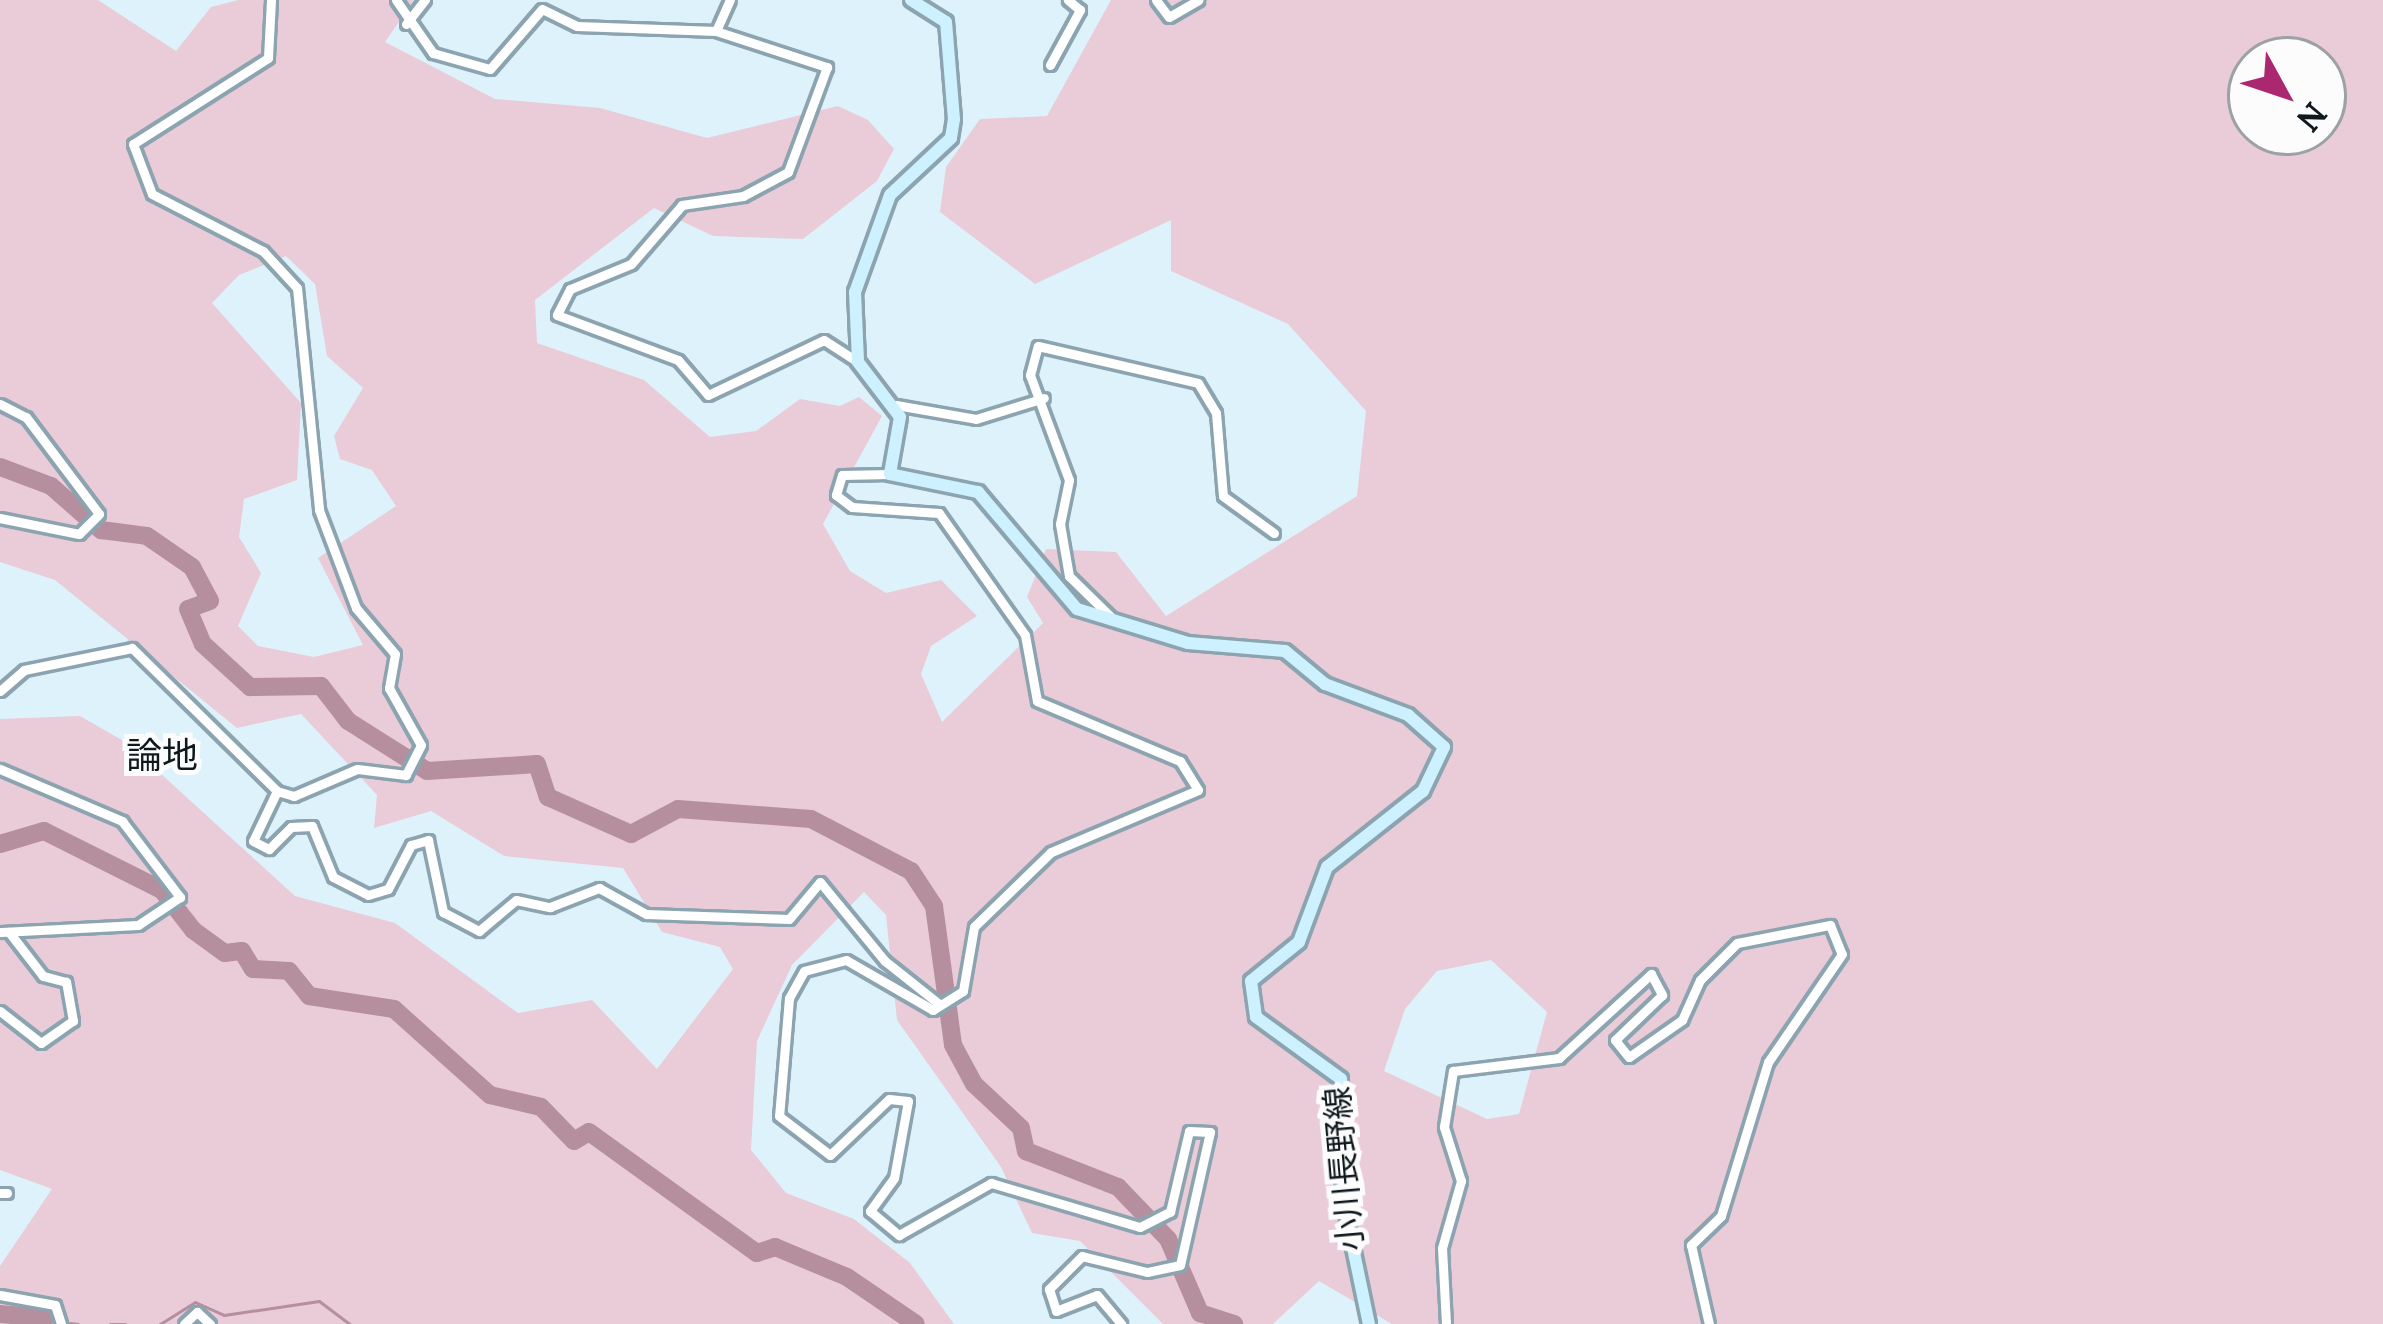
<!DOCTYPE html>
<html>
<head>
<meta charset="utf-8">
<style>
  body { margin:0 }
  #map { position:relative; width:2383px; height:1324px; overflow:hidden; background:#def2fc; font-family:Lora,"Noto Sans JP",serif }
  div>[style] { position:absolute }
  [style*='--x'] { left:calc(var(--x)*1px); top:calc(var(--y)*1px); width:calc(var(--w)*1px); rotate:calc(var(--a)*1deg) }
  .green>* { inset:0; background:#e9ccd7 }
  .stream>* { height:3px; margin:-1.5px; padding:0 1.5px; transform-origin:1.5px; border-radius:1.5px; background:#b68f9f }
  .river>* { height:18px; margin:-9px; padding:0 9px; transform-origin:9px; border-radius:9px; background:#b68f9f }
  .roads { filter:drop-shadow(3px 0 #8ca4b0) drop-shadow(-3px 0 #8ca4b0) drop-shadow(0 3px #8ca4b0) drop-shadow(0 -3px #8ca4b0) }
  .street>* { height:9px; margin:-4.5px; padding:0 4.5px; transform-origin:4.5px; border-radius:4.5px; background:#fff }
  .secondary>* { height:12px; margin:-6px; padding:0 6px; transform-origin:6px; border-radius:6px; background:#cdf1ff }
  span { translate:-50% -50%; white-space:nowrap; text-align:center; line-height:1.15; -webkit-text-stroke:10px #fcfcfc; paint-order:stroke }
  .street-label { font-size:33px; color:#0f191d }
  .neighbourhood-label { font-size:36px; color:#0f191d }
  .north { position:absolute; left:2227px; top:36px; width:120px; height:120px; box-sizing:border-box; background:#fcfcfc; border:3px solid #9da1a3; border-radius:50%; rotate:130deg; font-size:33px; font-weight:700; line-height:48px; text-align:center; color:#0f191d }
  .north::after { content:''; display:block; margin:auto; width:42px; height:54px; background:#ab2770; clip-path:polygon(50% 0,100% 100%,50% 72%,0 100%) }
</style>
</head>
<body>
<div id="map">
  <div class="green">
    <i style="clip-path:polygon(evenodd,0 0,98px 0,176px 51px,211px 7px,238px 0,414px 0,385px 42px,495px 99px,600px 108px,707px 138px,838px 106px,868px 120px,894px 149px,877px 181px,803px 239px,713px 236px,654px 208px,535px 300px,537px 343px,644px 380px,710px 437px,756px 431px,800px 399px,840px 406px,859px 397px,882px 416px,823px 524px,850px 571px,886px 593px,941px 580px,977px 616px,931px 646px,921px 674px,942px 722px,1043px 623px,1027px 597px,1046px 549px,1116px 552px,1166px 616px,1357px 496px,1366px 411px,1288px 324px,1171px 271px,1171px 220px,1035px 284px,940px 212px,946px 167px,980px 119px,1047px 116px,1111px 0,2383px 0,2383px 1324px,1392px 1324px,1319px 1281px,1273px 1324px,1163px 1324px,1080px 1241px,1032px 1233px,1001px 1167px,897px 1020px,886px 915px,864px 892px,792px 965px,757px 1041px,751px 1150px,786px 1193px,854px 1219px,910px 1263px,954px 1324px,0 1324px,0 1266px,52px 1189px,0 1170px,0 719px,80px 716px,127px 743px,295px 896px,395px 923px,518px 1013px,592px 1000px,657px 1069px,733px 969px,720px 947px,662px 932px,623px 868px,504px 856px,431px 811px,374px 828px,377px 795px,301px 714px,237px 728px,55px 580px,0 562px,0 0,2251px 60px,2323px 60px,2323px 132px,2251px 132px,2251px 60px,0 0,286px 256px,315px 284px,327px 356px,363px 388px,334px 436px,340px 459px,372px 470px,396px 506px,318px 558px,363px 645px,314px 657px,258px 646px,238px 626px,261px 573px,239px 537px,244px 499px,297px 480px,301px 403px,212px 303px,239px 275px,286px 256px,0 0,1491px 960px,1547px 1012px,1519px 1114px,1487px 1119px,1384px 1071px,1405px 1009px,1437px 971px,1491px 960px)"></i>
  </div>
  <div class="stream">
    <i style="--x:46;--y:1318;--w:6;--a:9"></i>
    <i style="--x:70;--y:1323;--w:8;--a:7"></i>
    <i style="--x:110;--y:1324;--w:15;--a:0"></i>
    <i style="--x:160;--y:1324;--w:41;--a:-32.2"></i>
    <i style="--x:195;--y:1302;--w:32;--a:24"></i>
    <i style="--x:224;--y:1315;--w:96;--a:-8.4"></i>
    <i style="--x:319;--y:1301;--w:39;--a:37"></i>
  </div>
  <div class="river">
    <i style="--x:0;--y:467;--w:54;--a:20.4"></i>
    <i style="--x:51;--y:486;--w:67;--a:41.3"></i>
    <i style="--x:101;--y:530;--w:46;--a:7.4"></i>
    <i style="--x:147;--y:536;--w:55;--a:34.6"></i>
    <i style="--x:192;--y:567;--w:38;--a:62"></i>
    <i style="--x:210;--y:601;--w:23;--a:160"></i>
    <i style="--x:188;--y:609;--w:38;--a:67"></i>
    <i style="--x:203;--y:644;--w:64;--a:42.5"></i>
    <i style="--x:250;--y:687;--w:71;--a:-0.8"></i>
    <i style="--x:321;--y:686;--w:44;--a:52.4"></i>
    <i style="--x:348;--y:721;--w:93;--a:32.3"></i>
    <i style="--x:427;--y:771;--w:110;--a:-3.6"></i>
    <i style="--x:537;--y:764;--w:35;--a:72"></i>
    <i style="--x:548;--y:797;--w:91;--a:24"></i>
    <i style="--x:631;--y:834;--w:53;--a:-28"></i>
    <i style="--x:678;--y:809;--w:133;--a:4.3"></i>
    <i style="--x:811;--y:819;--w:113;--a:27.5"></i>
    <i style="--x:911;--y:871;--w:42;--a:56.7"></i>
    <i style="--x:934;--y:906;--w:140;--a:82.2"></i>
    <i style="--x:953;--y:1045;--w:44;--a:61.7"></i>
    <i style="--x:974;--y:1084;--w:64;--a:43.1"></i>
    <i style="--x:1021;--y:1128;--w:24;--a:78"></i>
    <i style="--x:1026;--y:1151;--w:99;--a:21.4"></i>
    <i style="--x:1118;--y:1187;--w:72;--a:46.1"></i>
    <i style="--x:1168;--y:1239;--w:81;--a:66.6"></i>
    <i style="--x:1200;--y:1313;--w:36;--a:18"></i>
    <i style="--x:0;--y:844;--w:46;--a:-16.5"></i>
    <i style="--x:44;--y:831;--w:132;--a:26.6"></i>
    <i style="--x:162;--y:890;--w:51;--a:52.2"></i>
    <i style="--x:193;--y:930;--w:39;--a:36"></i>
    <i style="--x:225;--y:953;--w:17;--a:-7"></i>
    <i style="--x:242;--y:951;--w:21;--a:59"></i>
    <i style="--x:253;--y:969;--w:36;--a:3"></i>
    <i style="--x:289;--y:971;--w:32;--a:51"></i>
    <i style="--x:309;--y:996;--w:86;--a:8.7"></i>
    <i style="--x:394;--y:1009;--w:129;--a:41.9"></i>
    <i style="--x:490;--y:1095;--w:52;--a:13.2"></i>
    <i style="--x:541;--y:1107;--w:47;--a:45.9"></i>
    <i style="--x:574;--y:1141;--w:17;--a:-31"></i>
    <i style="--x:589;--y:1132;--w:207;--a:35.8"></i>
    <i style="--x:757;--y:1253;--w:19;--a:-18"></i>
    <i style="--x:775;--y:1247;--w:78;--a:22.6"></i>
    <i style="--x:847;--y:1277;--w:83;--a:34.3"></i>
    <i style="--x:0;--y:1314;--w:46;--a:5"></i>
  </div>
  <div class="roads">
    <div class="street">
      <i style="--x:271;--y:0;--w:58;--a:93"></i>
      <i style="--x:268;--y:58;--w:160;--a:147.5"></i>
      <i style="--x:133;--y:144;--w:53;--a:69.2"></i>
      <i style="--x:152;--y:194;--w:125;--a:27.2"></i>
      <i style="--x:263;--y:251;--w:50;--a:47.4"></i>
      <i style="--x:297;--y:288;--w:223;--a:84.3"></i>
      <i style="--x:319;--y:510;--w:105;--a:69.3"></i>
      <i style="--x:356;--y:608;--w:60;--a:49.7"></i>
      <i style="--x:395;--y:654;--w:35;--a:100"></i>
      <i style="--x:389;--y:688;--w:65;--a:60.7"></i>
      <i style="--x:421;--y:745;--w:34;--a:117"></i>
      <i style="--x:406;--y:775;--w:49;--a:-173"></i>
      <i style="--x:357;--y:769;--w:69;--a:156.8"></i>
      <i style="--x:294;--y:796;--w:18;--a:-164"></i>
      <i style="--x:277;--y:791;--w:55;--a:115.6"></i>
      <i style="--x:253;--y:841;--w:18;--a:27"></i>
      <i style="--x:269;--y:849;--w:31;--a:-45"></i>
      <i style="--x:291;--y:827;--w:21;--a:-3"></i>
      <i style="--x:312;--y:826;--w:55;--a:67.6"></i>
      <i style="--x:333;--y:877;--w:39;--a:27"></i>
      <i style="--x:368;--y:895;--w:21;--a:-17"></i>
      <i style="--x:388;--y:889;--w:50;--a:-62.4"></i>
      <i style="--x:411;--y:845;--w:18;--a:-16"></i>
      <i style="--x:428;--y:840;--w:74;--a:78.2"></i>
      <i style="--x:443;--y:912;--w:41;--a:27.8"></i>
      <i style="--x:479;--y:931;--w:48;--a:-40"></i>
      <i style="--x:516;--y:900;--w:35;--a:12"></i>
      <i style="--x:550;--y:907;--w:53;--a:-21.2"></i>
      <i style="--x:599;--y:888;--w:54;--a:29"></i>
      <i style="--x:646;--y:914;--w:143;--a:2"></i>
      <i style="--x:789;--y:919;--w:48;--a:-50"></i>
      <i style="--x:820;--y:882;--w:102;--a:50.6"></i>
      <i style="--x:885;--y:961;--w:69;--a:38.5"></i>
      <i style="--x:396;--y:0;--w:65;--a:55.1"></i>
      <i style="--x:433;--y:53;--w:59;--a:15.7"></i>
      <i style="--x:490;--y:69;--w:79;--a:-49.1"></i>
      <i style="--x:542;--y:9;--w:39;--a:26"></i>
      <i style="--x:577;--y:26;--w:139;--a:2.1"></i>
      <i style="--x:716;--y:31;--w:117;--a:18"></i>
      <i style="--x:827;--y:67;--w:112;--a:110.4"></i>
      <i style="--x:788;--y:172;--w:51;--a:151.9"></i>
      <i style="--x:743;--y:196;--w:62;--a:171.6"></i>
      <i style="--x:682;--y:205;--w:78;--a:130.8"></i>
      <i style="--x:631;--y:264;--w:66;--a:157.7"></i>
      <i style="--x:570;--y:289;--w:29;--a:117"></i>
      <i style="--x:557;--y:315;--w:129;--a:20.4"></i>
      <i style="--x:678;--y:360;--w:46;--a:49.4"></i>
      <i style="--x:708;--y:395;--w:128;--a:-25.4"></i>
      <i style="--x:824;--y:340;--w:40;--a:32.9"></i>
      <i style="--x:1156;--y:0;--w:21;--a:53"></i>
      <i style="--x:1169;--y:17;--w:34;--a:-30"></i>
      <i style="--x:406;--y:24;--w:31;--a:-52"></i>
      <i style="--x:716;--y:31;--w:34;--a:-66"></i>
      <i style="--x:1050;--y:65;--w:63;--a:-61.4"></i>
      <i style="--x:1080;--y:10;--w:16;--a:-140"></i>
      <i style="--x:0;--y:404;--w:29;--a:27"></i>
      <i style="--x:26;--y:417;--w:121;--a:53"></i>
      <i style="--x:99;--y:514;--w:28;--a:135"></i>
      <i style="--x:79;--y:534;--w:81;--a:-168.6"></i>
      <i style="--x:896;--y:405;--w:81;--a:9.9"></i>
      <i style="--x:976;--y:419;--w:71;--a:-17.2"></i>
      <i style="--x:890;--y:474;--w:48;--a:178.8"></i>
      <i style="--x:842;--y:475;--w:21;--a:107"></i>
      <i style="--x:836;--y:495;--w:20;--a:37"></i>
      <i style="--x:852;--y:507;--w:87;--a:3.9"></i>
      <i style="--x:939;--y:513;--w:149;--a:54.8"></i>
      <i style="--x:1025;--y:635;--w:67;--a:79.7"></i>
      <i style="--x:1037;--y:701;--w:155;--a:22.8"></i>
      <i style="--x:1180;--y:761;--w:34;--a:58"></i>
      <i style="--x:1198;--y:790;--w:160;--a:157.1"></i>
      <i style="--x:1051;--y:852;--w:107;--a:135.8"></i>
      <i style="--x:974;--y:927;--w:65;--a:99.8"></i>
      <i style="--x:963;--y:991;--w:36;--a:148"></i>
      <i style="--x:933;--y:1010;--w:100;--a:-150.1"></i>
      <i style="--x:846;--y:960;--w:43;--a:165.3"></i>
      <i style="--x:804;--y:971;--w:31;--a:119"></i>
      <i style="--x:789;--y:998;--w:118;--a:94.8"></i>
      <i style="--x:779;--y:1116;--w:64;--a:37.4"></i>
      <i style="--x:830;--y:1155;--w:81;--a:-43.5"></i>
      <i style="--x:889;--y:1099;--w:19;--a:6"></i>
      <i style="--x:908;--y:1101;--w:78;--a:100.3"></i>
      <i style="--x:894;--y:1178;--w:41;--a:126"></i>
      <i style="--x:870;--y:1211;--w:38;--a:40"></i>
      <i style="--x:899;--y:1235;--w:106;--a:-29.5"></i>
      <i style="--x:991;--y:1183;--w:155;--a:16.5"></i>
      <i style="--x:1140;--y:1227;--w:34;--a:-27"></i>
      <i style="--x:1170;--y:1212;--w:83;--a:-76.8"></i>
      <i style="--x:1189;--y:1131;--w:21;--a:3"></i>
      <i style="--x:1210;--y:1132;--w:136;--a:102.7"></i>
      <i style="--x:1180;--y:1265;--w:34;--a:168"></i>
      <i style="--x:1147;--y:1272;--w:67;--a:-166.2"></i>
      <i style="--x:1082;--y:1256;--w:47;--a:135"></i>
      <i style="--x:1049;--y:1289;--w:23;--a:72"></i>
      <i style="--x:1056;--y:1311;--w:44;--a:-21.3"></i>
      <i style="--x:1097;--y:1295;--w:38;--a:50"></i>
      <i style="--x:1115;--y:621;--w:64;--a:-135.6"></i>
      <i style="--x:1069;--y:576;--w:53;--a:-99.8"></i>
      <i style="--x:1060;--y:524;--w:45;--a:-78.4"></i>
      <i style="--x:1069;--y:480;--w:112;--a:-110.4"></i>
      <i style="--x:1030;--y:375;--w:30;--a:-75"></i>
      <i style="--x:1038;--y:346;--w:164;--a:13"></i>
      <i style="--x:1198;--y:383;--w:35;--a:59"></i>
      <i style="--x:1216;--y:413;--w:83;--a:85.2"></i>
      <i style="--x:1223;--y:496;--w:63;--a:36"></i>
      <i style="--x:0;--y:691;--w:32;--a:-41"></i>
      <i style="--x:24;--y:670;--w:110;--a:-11.5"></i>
      <i style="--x:132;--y:648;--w:204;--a:44.6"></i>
      <i style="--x:0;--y:769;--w:133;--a:23.1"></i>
      <i style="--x:122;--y:821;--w:96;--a:52.7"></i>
      <i style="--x:180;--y:897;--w:50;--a:146.3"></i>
      <i style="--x:138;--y:925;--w:138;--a:177.1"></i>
      <i style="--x:0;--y:1011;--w:52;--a:38"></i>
      <i style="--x:41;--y:1043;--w:39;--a:-35"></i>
      <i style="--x:73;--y:1021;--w:40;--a:-100"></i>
      <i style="--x:66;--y:982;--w:24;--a:-165"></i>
      <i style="--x:43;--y:976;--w:56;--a:-127.7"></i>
      <i style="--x:0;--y:1193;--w:7;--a:0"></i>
      <i style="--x:0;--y:1295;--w:56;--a:10.3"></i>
      <i style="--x:55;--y:1305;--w:20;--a:72"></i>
      <i style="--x:184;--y:1324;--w:18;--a:-43"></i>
      <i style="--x:197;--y:1312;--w:18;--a:43"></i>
      <i style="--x:1446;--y:1324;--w:76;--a:-93"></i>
      <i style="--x:1442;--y:1248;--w:70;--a:-74.2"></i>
      <i style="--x:1461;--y:1181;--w:57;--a:-107.5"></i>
      <i style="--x:1444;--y:1127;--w:57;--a:-80.9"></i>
      <i style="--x:1453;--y:1071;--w:107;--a:-7"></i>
      <i style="--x:1559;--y:1058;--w:125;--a:-42.4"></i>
      <i style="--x:1651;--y:974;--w:24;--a:62"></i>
      <i style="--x:1662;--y:995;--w:65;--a:136.2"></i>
      <i style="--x:1615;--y:1040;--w:22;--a:51"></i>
      <i style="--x:1629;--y:1057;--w:65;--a:-34.9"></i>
      <i style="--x:1682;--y:1020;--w:44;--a:-65.8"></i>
      <i style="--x:1700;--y:980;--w:52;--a:-45"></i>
      <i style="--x:1737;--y:943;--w:95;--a:-11"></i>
      <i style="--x:1830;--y:925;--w:31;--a:68"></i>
      <i style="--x:1842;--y:954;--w:131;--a:124.4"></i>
      <i style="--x:1768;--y:1062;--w:161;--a:107"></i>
      <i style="--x:1721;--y:1216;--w:42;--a:136"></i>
      <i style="--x:1691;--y:1245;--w:81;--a:77.2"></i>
    </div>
    <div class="secondary">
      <i style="--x:911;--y:0;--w:41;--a:32.2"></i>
      <i style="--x:946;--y:22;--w:97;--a:85.3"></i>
      <i style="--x:954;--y:119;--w:19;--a:99"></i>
      <i style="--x:951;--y:138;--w:83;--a:136.9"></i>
      <i style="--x:890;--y:195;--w:103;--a:109.8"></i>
      <i style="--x:855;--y:292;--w:70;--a:87.5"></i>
      <i style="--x:858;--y:362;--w:69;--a:52.6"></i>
      <i style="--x:900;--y:417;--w:58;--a:100"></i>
      <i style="--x:890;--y:474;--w:90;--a:11.6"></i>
      <i style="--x:978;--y:492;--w:153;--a:49.8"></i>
      <i style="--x:1077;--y:609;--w:116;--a:17"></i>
      <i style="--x:1188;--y:643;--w:97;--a:4.7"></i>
      <i style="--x:1285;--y:651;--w:52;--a:39.5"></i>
      <i style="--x:1325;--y:684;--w:89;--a:20.5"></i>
      <i style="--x:1408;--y:715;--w:48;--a:41.6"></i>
      <i style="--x:1444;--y:747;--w:49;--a:115.5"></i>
      <i style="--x:1423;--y:791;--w:122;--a:141.6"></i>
      <i style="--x:1327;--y:867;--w:80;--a:110.5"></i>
      <i style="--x:1299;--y:942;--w:62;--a:140.9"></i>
      <i style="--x:1251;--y:981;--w:36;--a:82"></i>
      <i style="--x:1256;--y:1017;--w:105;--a:36.1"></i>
      <i style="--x:1341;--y:1079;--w:121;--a:89.1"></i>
      <i style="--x:1343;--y:1200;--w:127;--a:78.2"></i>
    </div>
  </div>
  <div class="street-label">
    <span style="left:1344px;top:1169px;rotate:-95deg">小川長野線</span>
  </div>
  <div class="neighbourhood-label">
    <span style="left:162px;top:756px">論地</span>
  </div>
  <div class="north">N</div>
</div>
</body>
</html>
